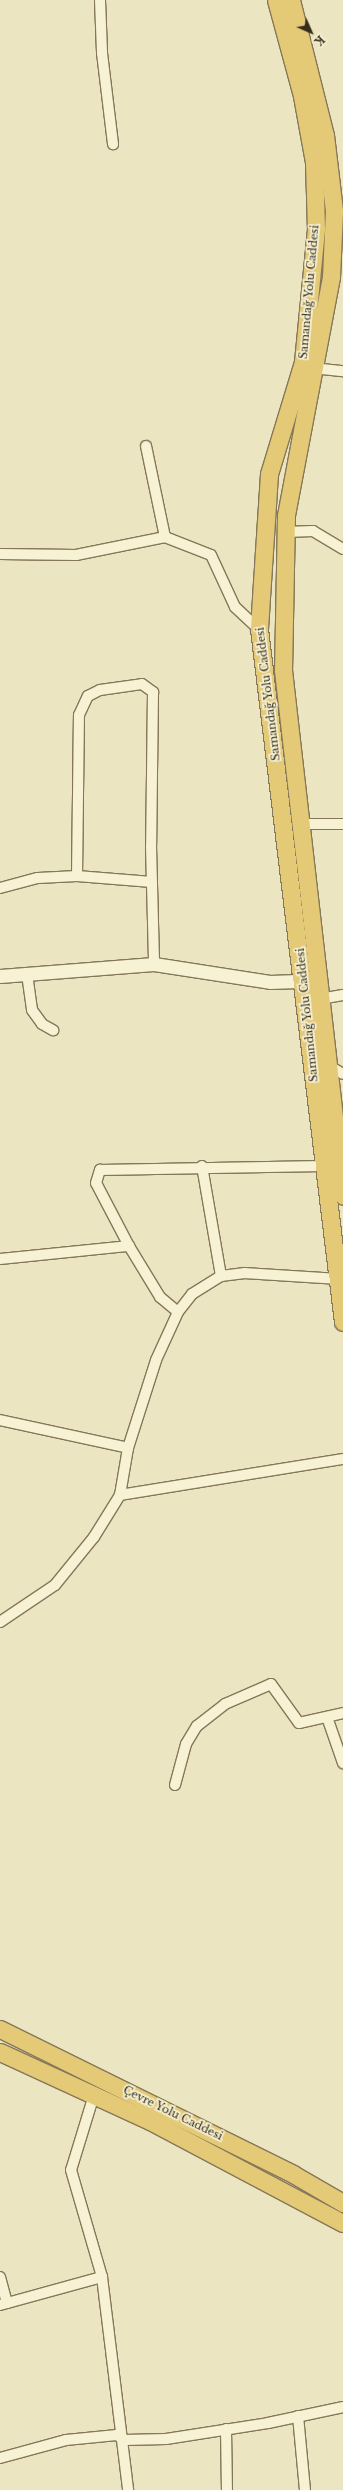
<!DOCTYPE html>
<html>
<head>
<meta charset="utf-8">
<style>
  body { margin:0 }
  #map { position:relative; width:343px; height:2490px; overflow:hidden; background:#ece5c1; font-family:"Libre Baskerville",serif }
  div>[style] { position:absolute }
  [style*='--x'] { left:calc(var(--x)*1px); top:calc(var(--y)*1px); width:calc(var(--w)*1px); rotate:calc(var(--a)*1deg) }
  .roads { filter:drop-shadow(1px 0 #857759) drop-shadow(-1px 0 #857759) drop-shadow(0 1px #857759) drop-shadow(0 -1px #857759) }
  .minor>* { height:10px; margin:-5px; padding:0 5px; transform-origin:5px; border-radius:5px; background:#f7f2d4 }
  .tertiary>* { height:13px; margin:-6.5px; padding:0 6.5px; transform-origin:6.5px; border-radius:6.5px; background:#f7f2d4 }
  .trunk>* { height:17px; margin:-8.5px; padding:0 8.5px; transform-origin:8.5px; border-radius:8.5px; background:#e4c977 }
  span { translate:-50% -50%; white-space:nowrap; text-align:center; line-height:1.15; -webkit-text-stroke:3.5px #f4efd0; paint-order:stroke }
  .street-label { font-size:11px; color:#352c1d }
  .north { position:absolute; left:291px; top:12px; width:40px; height:40px; -webkit-text-stroke:3px #f4efd0; paint-order:stroke; rotate:135deg; font-size:11px; font-weight:700; line-height:16px; text-align:center; color:#352c1d }
  .north::after { content:''; display:block; margin:auto; width:14px; height:18px; background:#352c1d; clip-path:polygon(50% 0,100% 100%,50% 72%,0 100%) }
</style>
</head>
<body>
<div id="map">
  <div class="roads">
    <div class="minor">
      <i style="--x:100;--y:0;--w:53;--a:87.8"></i>
      <i style="--x:102;--y:53;--w:92;--a:83.1"></i>
      <i style="--x:313;--y:368;--w:30;--a:6"></i>
      <i style="--x:146;--y:446;--w:93;--a:78.2"></i>
      <i style="--x:285;--y:532;--w:28;--a:-2"></i>
      <i style="--x:313;--y:531;--w:35;--a:31"></i>
      <i style="--x:0;--y:554;--w:76;--a:0.8"></i>
      <i style="--x:76;--y:555;--w:91;--a:-11.4"></i>
      <i style="--x:165;--y:537;--w:49;--a:21.4"></i>
      <i style="--x:211;--y:555;--w:57;--a:65.2"></i>
      <i style="--x:235;--y:607;--w:33;--a:43"></i>
      <i style="--x:298;--y:824;--w:45;--a:0"></i>
      <i style="--x:77;--y:876;--w:161;--a:-89.3"></i>
      <i style="--x:79;--y:715;--w:21;--a:-65"></i>
      <i style="--x:88;--y:696;--w:13;--a:-27"></i>
      <i style="--x:100;--y:690;--w:42;--a:-8.1"></i>
      <i style="--x:142;--y:684;--w:14;--a:36"></i>
      <i style="--x:153;--y:692;--w:154;--a:90.7"></i>
      <i style="--x:151;--y:846;--w:118;--a:88.5"></i>
      <i style="--x:0;--y:888;--w:39;--a:-15"></i>
      <i style="--x:38;--y:878;--w:39;--a:-3"></i>
      <i style="--x:77;--y:876;--w:75;--a:4.6"></i>
      <i style="--x:27;--y:974;--w:36;--a:82"></i>
      <i style="--x:32;--y:1010;--w:17;--a:54"></i>
      <i style="--x:42;--y:1024;--w:13;--a:29"></i>
      <i style="--x:320;--y:999;--w:23;--a:-10"></i>
      <i style="--x:328;--y:1065;--w:17;--a:31"></i>
      <i style="--x:202;--y:1166;--w:112;--a:80.2"></i>
      <i style="--x:129;--y:1246;--w:71;--a:-117.6"></i>
      <i style="--x:96;--y:1183;--w:14;--a:-73"></i>
      <i style="--x:100;--y:1170;--w:223;--a:-1"></i>
      <i style="--x:0;--y:1259;--w:130;--a:-5.8"></i>
      <i style="--x:129;--y:1246;--w:60;--a:58.7"></i>
      <i style="--x:160;--y:1297;--w:23;--a:40"></i>
      <i style="--x:0;--y:1420;--w:131;--a:12.3"></i>
      <i style="--x:120;--y:1495;--w:226;--a:-9.2"></i>
      <i style="--x:0;--y:1622;--w:66;--a:-33.9"></i>
      <i style="--x:55;--y:1585;--w:62;--a:-50.9"></i>
      <i style="--x:94;--y:1537;--w:49;--a:-58.2"></i>
      <i style="--x:120;--y:1495;--w:48;--a:-80.3"></i>
      <i style="--x:128;--y:1448;--w:92;--a:-72.3"></i>
      <i style="--x:156;--y:1360;--w:53;--a:-65.4"></i>
      <i style="--x:178;--y:1312;--w:23;--a:-52"></i>
      <i style="--x:192;--y:1294;--w:34;--a:-32"></i>
      <i style="--x:221;--y:1276;--w:24;--a:-7"></i>
      <i style="--x:245;--y:1273;--w:93;--a:3.7"></i>
      <i style="--x:327;--y:1717;--w:49;--a:70.8"></i>
      <i style="--x:175;--y:1785;--w:42;--a:-75"></i>
      <i style="--x:186;--y:1744;--w:21;--a:-59"></i>
      <i style="--x:197;--y:1726;--w:36;--a:-38"></i>
      <i style="--x:225;--y:1704;--w:50;--a:-23.5"></i>
      <i style="--x:271;--y:1684;--w:48;--a:54.3"></i>
      <i style="--x:299;--y:1723;--w:45;--a:-12.8"></i>
      <i style="--x:94;--y:2095;--w:78;--a:107"></i>
      <i style="--x:71;--y:2170;--w:111;--a:73.8"></i>
      <i style="--x:102;--y:2277;--w:215;--a:83"></i>
      <i style="--x:0;--y:2277;--w:27;--a:75"></i>
      <i style="--x:0;--y:2305;--w:106;--a:-15.4"></i>
      <i style="--x:298;--y:2416;--w:74;--a:84.6"></i>
      <i style="--x:226;--y:2429;--w:61;--a:89.1"></i>
      <i style="--x:0;--y:2458;--w:68;--a:-15.3"></i>
      <i style="--x:66;--y:2440;--w:51;--a:-5.6"></i>
      <i style="--x:117;--y:2435;--w:9;--a:36"></i>
      <i style="--x:124;--y:2440;--w:42;--a:-1.4"></i>
      <i style="--x:166;--y:2439;--w:103;--a:-8.9"></i>
      <i style="--x:268;--y:2423;--w:77;--a:-12"></i>
    </div>
    <div class="tertiary">
      <i style="--x:0;--y:976;--w:154;--a:-4.5"></i>
      <i style="--x:154;--y:964;--w:117;--a:8.8"></i>
      <i style="--x:270;--y:982;--w:34;--a:-2"></i>
    </div>
    <div class="trunk">
      <i style="--x:276;--y:0;--w:99;--a:74.8"></i>
      <i style="--x:302;--y:96;--w:67;--a:79.7"></i>
      <i style="--x:314;--y:162;--w:67;--a:88.3"></i>
      <i style="--x:316;--y:229;--w:134;--a:95.6"></i>
      <i style="--x:303;--y:362;--w:117;--a:106.9"></i>
      <i style="--x:269;--y:474;--w:155;--a:93.7"></i>
      <i style="--x:259;--y:629;--w:698;--a:83.09"></i>
      <i style="--x:291;--y:0;--w:139;--a:75.9"></i>
      <i style="--x:325;--y:135;--w:77;--a:83.2"></i>
      <i style="--x:334;--y:211;--w:66;--a:92.6"></i>
      <i style="--x:331;--y:277;--w:243;--a:100.7"></i>
      <i style="--x:286;--y:516;--w:154;--a:91.1"></i>
      <i style="--x:283;--y:670;--w:529;--a:83.49"></i>
      <i style="--x:0;--y:2029;--w:327;--a:26.3"></i>
      <i style="--x:293;--y:2174;--w:58;--a:30.1"></i>
      <i style="--x:0;--y:2052;--w:165;--a:24.7"></i>
      <i style="--x:150;--y:2121;--w:218;--a:27.9"></i>
    </div>
  </div>
  <div class="street-label">
    <span style="left:309px;top:292px;rotate:-85deg">Samandağ Yolu Caddesi</span>
    <span style="left:268px;top:694px;rotate:-97deg">Samandağ Yolu Caddesi</span>
    <span style="left:307px;top:1015px;rotate:-96deg">Samandağ Yolu Caddesi</span>
    <span style="left:173px;top:2113px;rotate:26deg">Çevre Yolu Caddesi</span>
  </div>
  <div class="north">K</div>
</div>
</body>
</html>
